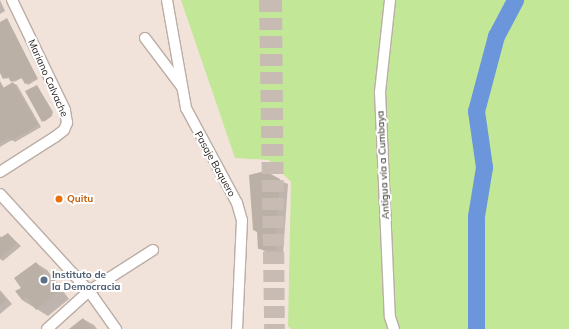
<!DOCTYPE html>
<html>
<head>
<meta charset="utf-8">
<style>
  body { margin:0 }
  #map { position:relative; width:569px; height:329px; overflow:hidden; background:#f1e3da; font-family:Mulish,sans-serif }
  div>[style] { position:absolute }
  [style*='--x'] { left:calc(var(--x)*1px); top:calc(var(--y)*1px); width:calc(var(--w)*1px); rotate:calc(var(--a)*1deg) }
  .green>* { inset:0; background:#c2e796 }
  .shadow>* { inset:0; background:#0003 }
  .river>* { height:17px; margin:-8.5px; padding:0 8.5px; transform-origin:8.5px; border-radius:8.5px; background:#6b96db }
  .building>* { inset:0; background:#bbb0a6 }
  .major-tunnel>* { height:12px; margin-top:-6px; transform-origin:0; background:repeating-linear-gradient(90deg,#c8bbb4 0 12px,transparent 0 18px) }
  .roads { filter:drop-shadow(1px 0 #bbada5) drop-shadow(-1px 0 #bbada5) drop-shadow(0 1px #bbada5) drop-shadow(0 -1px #bbada5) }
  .minor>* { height:10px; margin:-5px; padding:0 5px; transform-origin:5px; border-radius:5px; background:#fff }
  .dots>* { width:11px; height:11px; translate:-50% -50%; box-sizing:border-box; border:2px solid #fff; border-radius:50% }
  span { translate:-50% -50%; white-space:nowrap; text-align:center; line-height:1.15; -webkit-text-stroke:4px #fff; paint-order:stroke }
  .street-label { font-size:10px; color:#221d1a }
  .food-label { font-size:10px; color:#c56008; font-weight:700 }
  .left { translate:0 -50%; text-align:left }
  .service-label { font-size:10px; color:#4e5e75; font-weight:700 }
</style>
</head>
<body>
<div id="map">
  <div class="green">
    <i style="clip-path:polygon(181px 0,569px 0,569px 329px,291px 329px,288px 326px,291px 182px,269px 160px,235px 158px)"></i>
  </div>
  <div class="shadow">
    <i style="clip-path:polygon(0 0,5px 11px,0 14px)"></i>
    <i style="clip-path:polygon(7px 19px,38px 79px,28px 85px,22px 78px,14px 82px,10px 77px,6px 79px,0 71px,0 23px)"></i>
    <i style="clip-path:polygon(0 81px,4px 88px,13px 83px,17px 85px,41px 127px,15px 142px,12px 140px,0 147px)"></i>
    <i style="clip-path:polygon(37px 86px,53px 112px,52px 116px,44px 122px)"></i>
    <i style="clip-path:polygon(279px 180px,288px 184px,283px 254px,267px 253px,259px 248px,258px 232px)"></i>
    <i style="clip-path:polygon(8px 234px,21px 246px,3px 261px,0 259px,0 236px,2px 238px)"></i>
    <i style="clip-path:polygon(36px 263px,47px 270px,69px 299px,48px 316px,22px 300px,22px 288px)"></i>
    <i style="clip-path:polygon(0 290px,12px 304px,0 314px)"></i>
    <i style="clip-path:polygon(83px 319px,94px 325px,97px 329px,71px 329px)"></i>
  </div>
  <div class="river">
    <i style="--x:476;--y:329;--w:113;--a:-90"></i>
    <i style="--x:476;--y:216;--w:50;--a:-80.7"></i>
    <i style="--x:484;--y:167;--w:57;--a:-98.1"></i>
    <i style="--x:476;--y:111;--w:78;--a:-75.1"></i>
    <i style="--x:496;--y:36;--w:41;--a:-62.2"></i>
  </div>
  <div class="building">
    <i style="clip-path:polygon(7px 18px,37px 78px,25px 84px,21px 77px,11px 82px,8px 77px,3px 79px,0 73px,0 22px)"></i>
    <i style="clip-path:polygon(0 82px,3px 88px,13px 82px,38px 125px,11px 141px,9px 138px,0 143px)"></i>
    <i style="clip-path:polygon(37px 85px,52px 111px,51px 116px,42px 122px,25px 91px)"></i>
    <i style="clip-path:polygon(265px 171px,280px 179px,275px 250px,258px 249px,257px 232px,253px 230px,249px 175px)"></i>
    <i style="clip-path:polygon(8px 233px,17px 243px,0 258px,0 238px)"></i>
    <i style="clip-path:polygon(36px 262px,58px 292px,36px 310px,27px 297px,22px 300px,15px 291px,21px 288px,14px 278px)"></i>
    <i style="clip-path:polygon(0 293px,6px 300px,0 306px)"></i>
    <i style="clip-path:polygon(83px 318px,92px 329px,69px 329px)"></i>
  </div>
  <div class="major-tunnel">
    <i style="--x:265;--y:0;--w:329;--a:89.1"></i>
    <i style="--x:276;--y:0;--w:329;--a:89.5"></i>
  </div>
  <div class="roads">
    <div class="minor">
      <i style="--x:167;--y:0;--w:110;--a:80"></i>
      <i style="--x:186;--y:108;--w:108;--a:61.8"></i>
      <i style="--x:237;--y:203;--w:18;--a:74"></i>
      <i style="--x:242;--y:220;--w:109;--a:92.6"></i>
      <i style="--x:390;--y:0;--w:93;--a:96.2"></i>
      <i style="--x:380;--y:92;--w:225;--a:87.5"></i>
      <i style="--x:390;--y:317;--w:13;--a:72"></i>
      <i style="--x:145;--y:38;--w:61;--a:52.9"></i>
      <i style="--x:0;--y:172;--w:65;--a:-32.5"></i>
      <i style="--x:55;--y:137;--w:11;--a:-38"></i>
      <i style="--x:64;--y:130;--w:8;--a:-67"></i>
      <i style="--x:67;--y:123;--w:13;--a:-99"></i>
      <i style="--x:65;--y:110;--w:122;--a:-115.7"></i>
      <i style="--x:0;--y:194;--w:132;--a:47.5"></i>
      <i style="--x:89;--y:291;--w:47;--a:54.6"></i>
      <i style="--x:47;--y:329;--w:57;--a:-42.1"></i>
      <i style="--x:89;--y:291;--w:76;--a:-32.6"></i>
    </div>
  </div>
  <div class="dots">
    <i style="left:59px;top:199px;background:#e8710a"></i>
    <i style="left:44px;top:280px;background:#5c6f8a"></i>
  </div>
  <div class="street-label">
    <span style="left:48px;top:78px;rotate:66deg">Mariano Calvache</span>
    <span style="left:215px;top:164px;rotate:61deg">Pasaje Baquero</span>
    <span style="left:383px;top:165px;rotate:-93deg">Antigua vía a Cumbaya</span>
  </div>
  <div class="food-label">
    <span class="left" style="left:67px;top:199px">Quitu</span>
  </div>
  <div class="service-label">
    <span class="left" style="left:52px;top:280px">Instituto de<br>la Democracia</span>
  </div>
</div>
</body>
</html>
